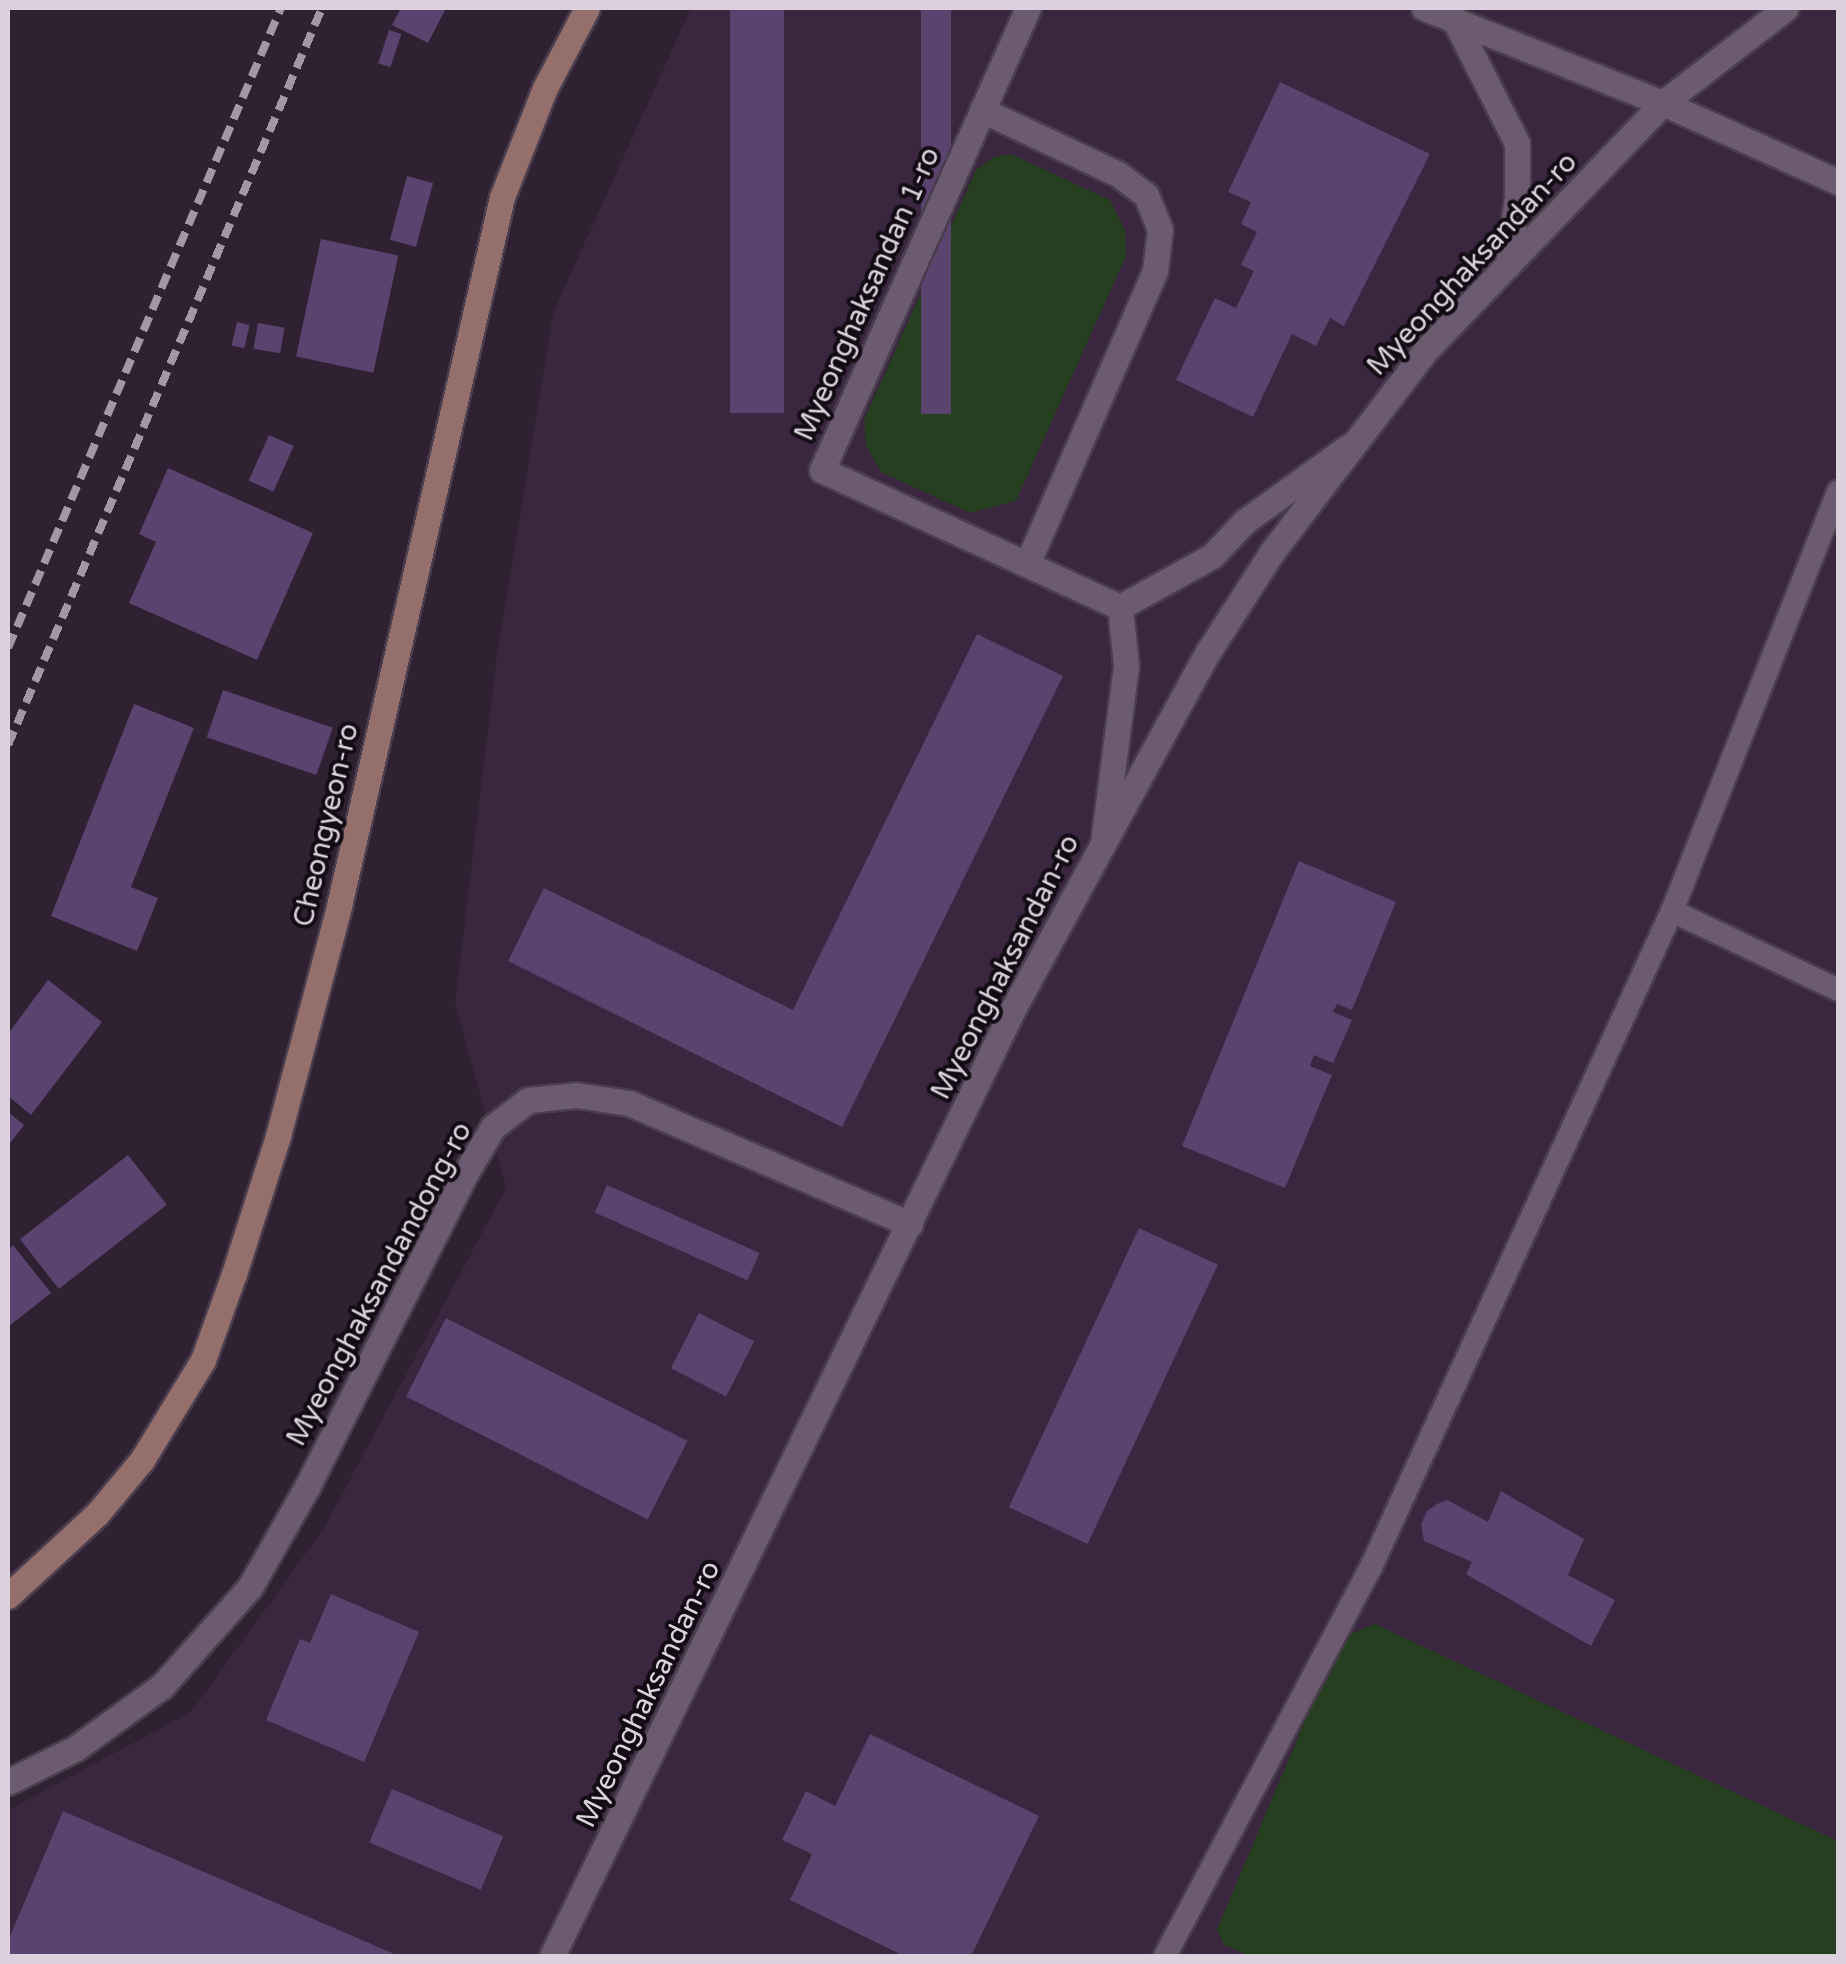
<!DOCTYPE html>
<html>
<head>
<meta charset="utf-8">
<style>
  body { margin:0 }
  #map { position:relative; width:1846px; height:1964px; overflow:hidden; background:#2f2032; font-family:"Varela Round",sans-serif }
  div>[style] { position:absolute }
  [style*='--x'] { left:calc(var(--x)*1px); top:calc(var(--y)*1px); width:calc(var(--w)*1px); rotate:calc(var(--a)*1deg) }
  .built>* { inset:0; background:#3a263f }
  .green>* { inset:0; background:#273f21 }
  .building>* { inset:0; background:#5b4370; transform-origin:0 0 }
  .roads { filter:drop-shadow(2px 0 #4a3d4d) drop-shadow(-2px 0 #4a3d4d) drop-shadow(0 2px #4a3d4d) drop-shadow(0 -2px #4a3d4d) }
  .service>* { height:22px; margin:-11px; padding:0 11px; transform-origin:11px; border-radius:11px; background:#6c5b70 }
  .minor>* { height:25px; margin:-12.5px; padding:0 12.5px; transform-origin:12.5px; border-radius:12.5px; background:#6c5b70 }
  .tertiary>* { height:25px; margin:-12.5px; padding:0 12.5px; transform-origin:12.5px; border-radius:12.5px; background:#6c5b70 }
  .secondary>* { height:25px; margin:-12.5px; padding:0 12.5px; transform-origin:12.5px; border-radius:12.5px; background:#946f6b }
  .rail>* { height:8px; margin-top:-4px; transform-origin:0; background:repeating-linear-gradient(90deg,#a297a5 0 15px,transparent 0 23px) }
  span { translate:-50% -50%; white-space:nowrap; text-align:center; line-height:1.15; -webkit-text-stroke:8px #130c15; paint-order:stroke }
  .street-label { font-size:28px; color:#dcd2de }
  .frame { position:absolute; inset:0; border:10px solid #dcd2de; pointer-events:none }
</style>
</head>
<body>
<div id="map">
  <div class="built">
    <i style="clip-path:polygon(691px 8px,1838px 8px,1838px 1956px,8px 1956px,8px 1810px,191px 1712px,324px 1528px,506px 1188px,455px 1003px,496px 663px,553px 313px)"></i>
  </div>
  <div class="green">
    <i style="clip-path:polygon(1011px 154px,1110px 200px,1125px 230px,1126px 256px,1016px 501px,970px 513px,881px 472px,866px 445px,864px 420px,976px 170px,994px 157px)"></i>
    <i style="clip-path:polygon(1375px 1624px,1838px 1841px,1838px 1956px,1250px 1956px,1224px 1945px,1217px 1929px,1340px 1638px)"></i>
  </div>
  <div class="building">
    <i style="clip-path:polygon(401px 8px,446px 8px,428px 43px,392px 25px)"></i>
    <i style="left:730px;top:8px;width:54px;height:405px"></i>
    <i style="left:921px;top:8px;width:30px;height:406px"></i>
    <i style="left:389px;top:30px;width:13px;height:35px;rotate:18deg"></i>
    <i style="clip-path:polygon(1280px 82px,1430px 154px,1344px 326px,1330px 318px,1316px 346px,1292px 334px,1253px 417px,1176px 380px,1215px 298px,1236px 308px,1254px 271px,1241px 265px,1257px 232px,1241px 224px,1251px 202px,1228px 192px)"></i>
    <i style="left:407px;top:176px;width:27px;height:66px;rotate:15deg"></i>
    <i style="left:321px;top:239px;width:79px;height:120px;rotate:12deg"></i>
    <i style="left:237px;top:322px;width:13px;height:24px;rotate:13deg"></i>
    <i style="left:258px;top:323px;width:27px;height:26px;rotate:10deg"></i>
    <i style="left:269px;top:435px;width:27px;height:50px;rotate:24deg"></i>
    <i style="clip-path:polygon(168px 468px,313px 533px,257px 660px,129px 603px,156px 542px,139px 534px)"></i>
    <i style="clip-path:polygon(977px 634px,1063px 676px,842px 1127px,508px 961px,544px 888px,793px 1010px)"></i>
    <i style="left:223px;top:690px;width:116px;height:50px;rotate:19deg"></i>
    <i style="clip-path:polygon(134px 704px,194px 728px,131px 887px,158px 898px,137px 951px,51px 916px)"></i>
    <i style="clip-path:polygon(1299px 861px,1396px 902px,1352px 1010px,1337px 1004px,1333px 1012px,1352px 1020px,1333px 1063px,1314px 1055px,1310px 1066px,1332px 1075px,1285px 1188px,1182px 1146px)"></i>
    <i style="clip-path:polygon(48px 980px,102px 1022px,31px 1115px,8px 1096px,8px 1034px)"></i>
    <i style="clip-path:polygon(8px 1112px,24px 1125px,8px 1146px)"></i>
    <i style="left:128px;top:1155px;width:63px;height:137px;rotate:52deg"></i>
    <i style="left:607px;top:1185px;width:167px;height:30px;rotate:24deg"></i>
    <i style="left:1139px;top:1228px;width:87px;height:308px;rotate:25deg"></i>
    <i style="clip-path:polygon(13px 1245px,51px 1293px,8px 1327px,8px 1250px)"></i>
    <i style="left:699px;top:1313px;width:62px;height:62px;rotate:27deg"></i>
    <i style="left:446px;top:1318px;width:271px;height:88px;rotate:27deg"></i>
    <i style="clip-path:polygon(1501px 1491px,1584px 1539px,1568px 1575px,1615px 1600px,1591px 1646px,1466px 1574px,1472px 1562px,1424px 1541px,1421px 1524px,1427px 1511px,1437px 1504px,1447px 1500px,1488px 1522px)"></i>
    <i style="clip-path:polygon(331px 1594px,419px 1632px,364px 1762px,266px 1720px,300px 1639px,310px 1643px)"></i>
    <i style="clip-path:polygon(870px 1734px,1039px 1816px,971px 1956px,904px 1956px,790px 1900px,812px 1854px,782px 1840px,806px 1791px,835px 1806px)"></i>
    <i style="left:392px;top:1789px;width:121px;height:58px;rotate:23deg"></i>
    <i style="clip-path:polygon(63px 1811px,160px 1853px,399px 1956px,8px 1956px,8px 1941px)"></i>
  </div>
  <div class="roads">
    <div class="service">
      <i style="--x:1672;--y:911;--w:184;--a:25.4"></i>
      <i style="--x:1165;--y:1956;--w:442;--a:-62.1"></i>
      <i style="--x:1372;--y:1565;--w:720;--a:-65.36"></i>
      <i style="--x:1672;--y:911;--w:451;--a:-68.4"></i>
    </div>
    <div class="minor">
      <i style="--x:1028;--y:8;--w:506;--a:114.03"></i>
      <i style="--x:822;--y:470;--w:328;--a:24.7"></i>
      <i style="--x:982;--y:110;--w:150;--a:25.2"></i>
      <i style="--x:1118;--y:174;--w:35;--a:37"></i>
      <i style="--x:1146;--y:195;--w:37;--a:68"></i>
      <i style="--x:1160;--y:229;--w:42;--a:96.8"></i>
      <i style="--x:1155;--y:271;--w:320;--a:113.6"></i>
      <i style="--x:1120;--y:607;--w:105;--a:-29"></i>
      <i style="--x:1212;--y:556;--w:48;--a:-46.7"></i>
      <i style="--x:1245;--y:521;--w:127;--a:-35.7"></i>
      <i style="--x:1103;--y:843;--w:179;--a:-82.6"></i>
      <i style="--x:1126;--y:665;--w:58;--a:-95.9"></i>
      <i style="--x:8;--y:1782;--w:76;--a:-26.6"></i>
      <i style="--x:76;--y:1748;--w:106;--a:-35.8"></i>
      <i style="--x:162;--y:1686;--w:132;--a:-48.4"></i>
      <i style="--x:250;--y:1587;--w:115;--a:-60.3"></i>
      <i style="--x:307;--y:1487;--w:351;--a:-63.2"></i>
      <i style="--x:465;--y:1174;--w:55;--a:-59.2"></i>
      <i style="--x:493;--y:1127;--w:44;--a:-37.6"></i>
      <i style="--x:528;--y:1100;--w:48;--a:-5.9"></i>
      <i style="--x:576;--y:1095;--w:54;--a:8.6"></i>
      <i style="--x:629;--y:1103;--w:306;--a:23.3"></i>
    </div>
    <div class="tertiary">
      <i style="--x:1424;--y:8;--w:257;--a:21.7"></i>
      <i style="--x:1663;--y:103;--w:192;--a:24.3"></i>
      <i style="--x:1454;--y:19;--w:139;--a:63.1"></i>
      <i style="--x:1517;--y:143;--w:54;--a:90"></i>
      <i style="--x:1517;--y:197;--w:69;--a:97.5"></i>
      <i style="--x:552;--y:1956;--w:1053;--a:-64.04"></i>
      <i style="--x:1013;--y:1009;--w:407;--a:-61.4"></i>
      <i style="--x:1208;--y:652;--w:119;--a:-57.4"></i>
      <i style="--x:1272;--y:552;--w:254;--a:-52.7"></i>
      <i style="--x:1426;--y:350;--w:342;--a:-46.2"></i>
      <i style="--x:1663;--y:103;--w:155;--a:-37.7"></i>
    </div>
    <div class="secondary">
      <i style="--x:8;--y:1596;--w:121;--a:-42.7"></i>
      <i style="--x:97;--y:1514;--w:70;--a:-50.2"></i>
      <i style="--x:142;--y:1460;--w:117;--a:-58.6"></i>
      <i style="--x:203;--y:1360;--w:91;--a:-70.2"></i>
      <i style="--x:234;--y:1274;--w:145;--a:-72.3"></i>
      <i style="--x:278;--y:1136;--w:238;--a:-75.1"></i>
      <i style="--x:339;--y:906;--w:727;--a:-77.05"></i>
      <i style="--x:502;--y:197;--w:117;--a:-68.5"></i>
      <i style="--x:545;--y:88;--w:90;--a:-62.3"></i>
    </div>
  </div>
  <div class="rail">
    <i style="--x:8;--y:648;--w:696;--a:-66.9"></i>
    <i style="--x:8;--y:745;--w:801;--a:-66.92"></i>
  </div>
  <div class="street-label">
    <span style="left:1472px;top:264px;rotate:-47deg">Myeonghaksandan-ro</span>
    <span style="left:867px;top:294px;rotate:-66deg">Myeonghaksandan 1-ro</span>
    <span style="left:326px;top:825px;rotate:-77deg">Cheongyeon-ro</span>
    <span style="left:1005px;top:967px;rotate:-63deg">Myeonghaksandan-ro</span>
    <span style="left:379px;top:1284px;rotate:-62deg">Myeonghaksandandong-ro</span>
    <span style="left:648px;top:1694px;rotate:-64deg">Myeonghaksandan-ro</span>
  </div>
  <div class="frame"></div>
</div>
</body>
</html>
